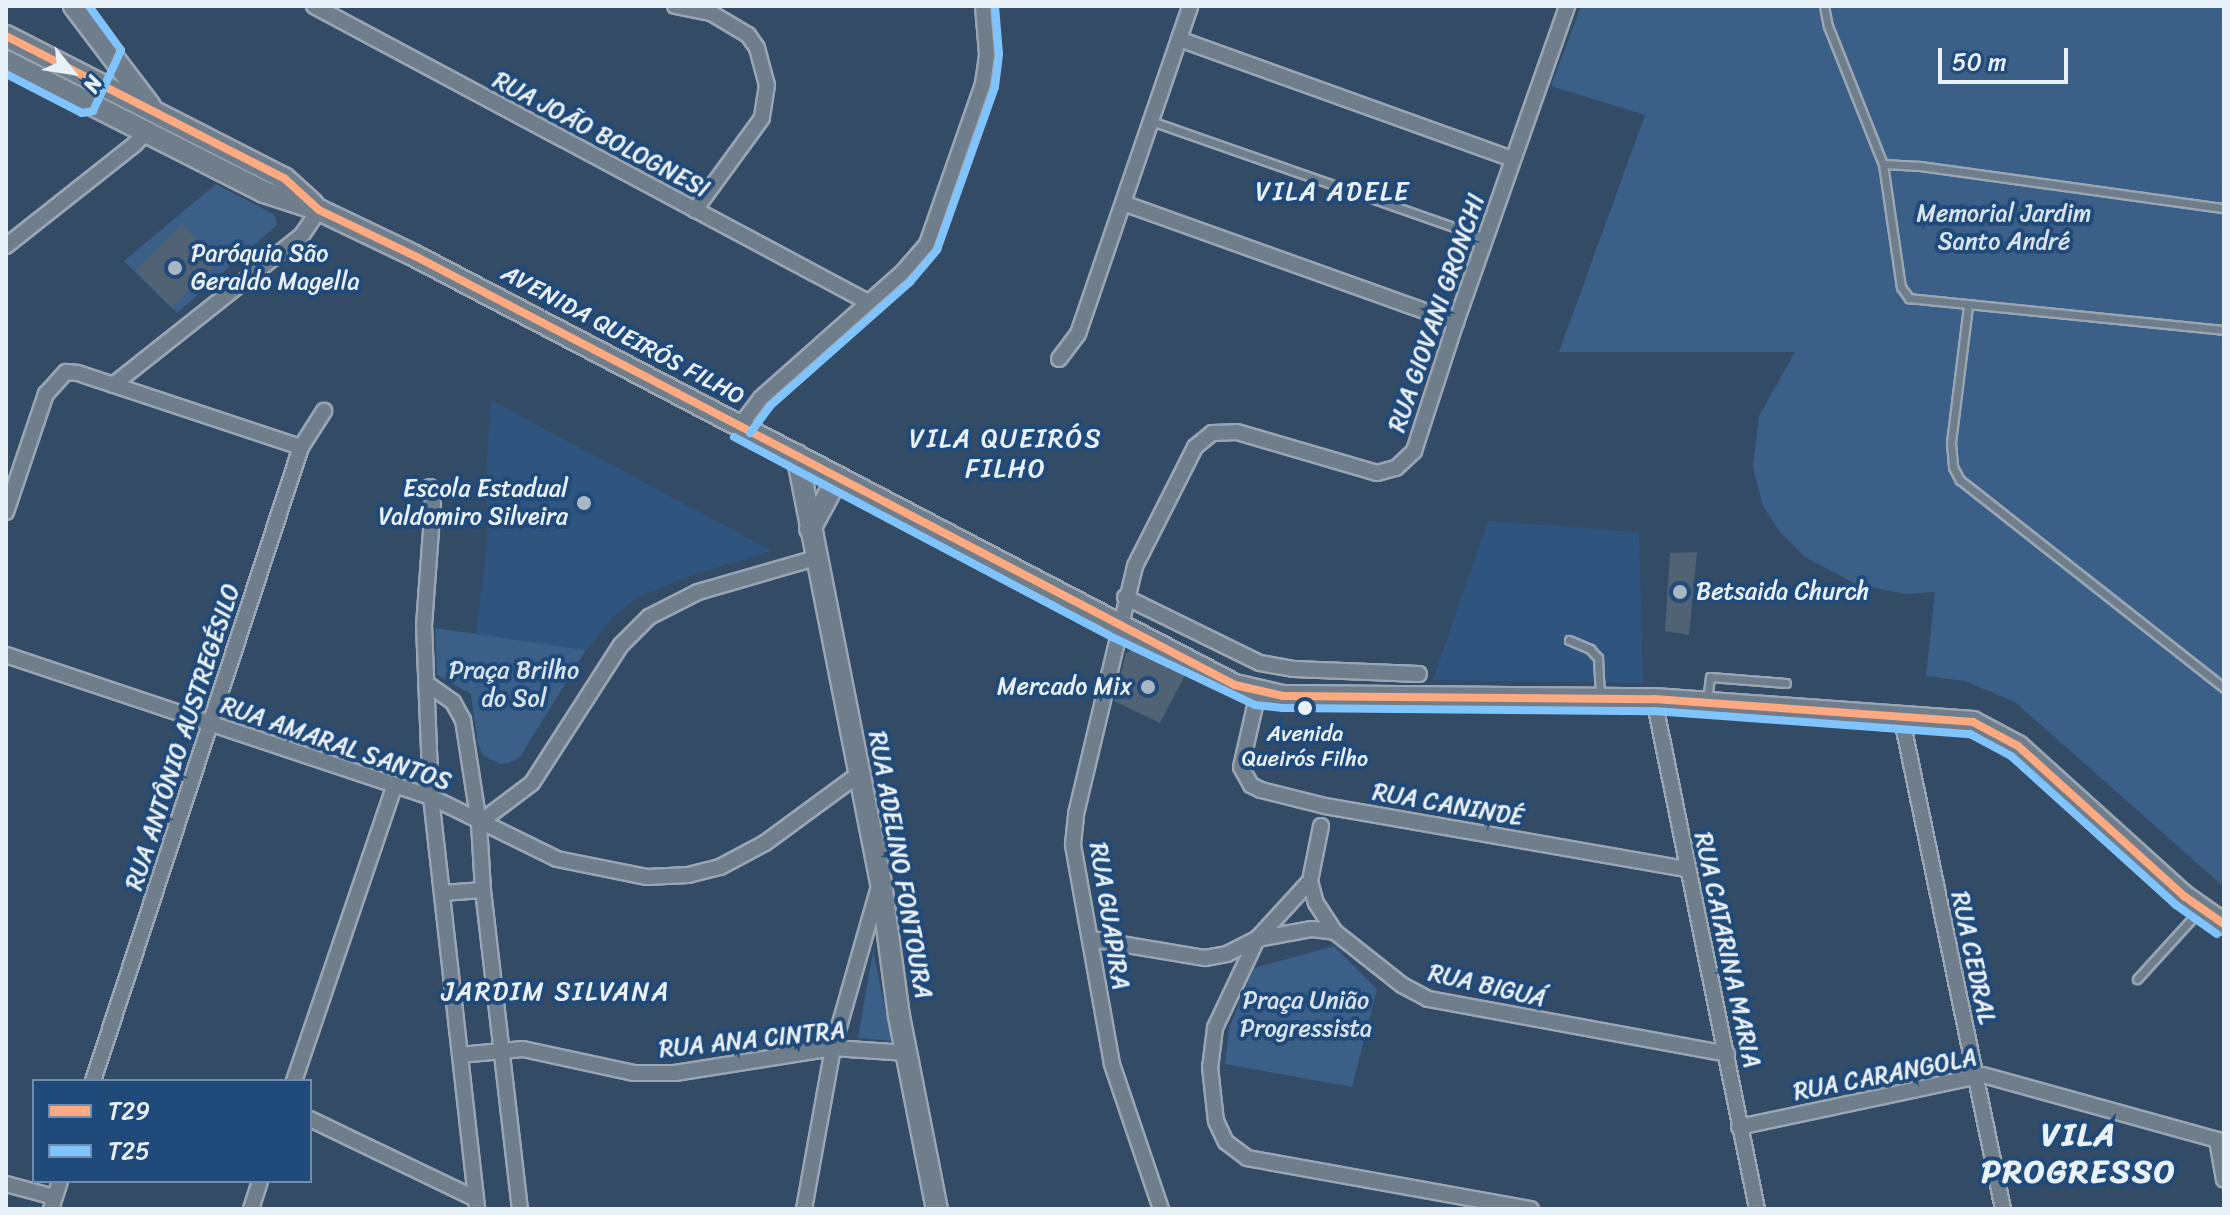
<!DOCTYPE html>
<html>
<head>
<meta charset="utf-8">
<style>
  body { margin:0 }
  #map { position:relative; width:2230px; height:1215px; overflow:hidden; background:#344b65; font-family:Sriracha,sans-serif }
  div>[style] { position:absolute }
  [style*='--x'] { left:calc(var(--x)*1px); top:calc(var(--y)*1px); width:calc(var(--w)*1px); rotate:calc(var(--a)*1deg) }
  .built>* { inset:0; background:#2f557f }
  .green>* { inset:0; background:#3b5f87 }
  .building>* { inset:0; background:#516275 }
  .roads { filter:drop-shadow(2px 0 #9aa6b3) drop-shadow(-2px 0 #9aa6b3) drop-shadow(0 2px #9aa6b3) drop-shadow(0 -2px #9aa6b3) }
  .lane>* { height:7px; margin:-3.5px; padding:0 3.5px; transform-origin:3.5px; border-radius:3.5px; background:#707e8c }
  .street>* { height:14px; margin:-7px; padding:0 7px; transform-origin:7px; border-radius:7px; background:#707e8c }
  .secondary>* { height:20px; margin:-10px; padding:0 10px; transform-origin:10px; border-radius:10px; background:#707e8c }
  .bus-1>* { height:8px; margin:-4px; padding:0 4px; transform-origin:4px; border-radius:4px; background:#ffa980 }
  .bus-2>* { height:8px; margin:-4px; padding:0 4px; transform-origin:4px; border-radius:4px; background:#80c4ff }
  .dots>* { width:22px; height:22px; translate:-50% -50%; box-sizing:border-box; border:4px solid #1f4a7a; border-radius:50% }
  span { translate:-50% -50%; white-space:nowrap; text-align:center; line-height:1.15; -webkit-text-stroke:8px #1f4a7a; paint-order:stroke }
  .bus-label { font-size:22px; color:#e8f1f8 }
  .street-label { font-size:24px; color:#e8f1f8 }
  .park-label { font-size:24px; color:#d7e3ed }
  .poi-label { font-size:24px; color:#e8f1f8 }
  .left { translate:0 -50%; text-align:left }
  .right { translate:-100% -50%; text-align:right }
  .neighbourhood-label { font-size:26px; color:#e8f1f8; letter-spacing:2px }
  .district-label { font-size:32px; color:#e8f1f8; font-weight:700; letter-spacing:2px }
  .frame { position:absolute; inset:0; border:8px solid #e8f1f8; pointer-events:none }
  .legend { position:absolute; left:32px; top:1079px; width:280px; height:104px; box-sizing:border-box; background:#1f4a7a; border:2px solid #6f8dac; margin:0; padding:10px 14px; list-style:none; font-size:24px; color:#e8f1f8 }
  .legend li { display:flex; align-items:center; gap:16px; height:40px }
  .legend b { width:40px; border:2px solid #6f8dac }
  .north { position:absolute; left:32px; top:32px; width:80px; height:80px; -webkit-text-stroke:6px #1f4a7a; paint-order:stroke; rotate:120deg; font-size:22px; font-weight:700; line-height:32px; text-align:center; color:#e8f1f8 }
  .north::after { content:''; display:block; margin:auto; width:28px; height:36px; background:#e8f1f8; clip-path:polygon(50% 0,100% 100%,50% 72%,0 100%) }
  .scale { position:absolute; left:1938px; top:48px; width:130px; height:36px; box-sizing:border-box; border:4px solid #e8f1f8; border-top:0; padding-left:10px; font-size:24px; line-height:28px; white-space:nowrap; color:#e8f1f8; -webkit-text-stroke:6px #1f4a7a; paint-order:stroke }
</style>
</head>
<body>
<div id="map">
  <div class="built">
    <i style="clip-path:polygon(491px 400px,772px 551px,691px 575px,636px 598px,612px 618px,586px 650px,476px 634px,487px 545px,487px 460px)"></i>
    <i style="clip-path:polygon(1488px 521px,1639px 532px,1643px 683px,1433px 680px)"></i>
  </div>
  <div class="green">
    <i style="clip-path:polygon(1581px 6px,2224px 6px,2224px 887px,2015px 702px,1965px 681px,1926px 676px,1935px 592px,1905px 594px,1856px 584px,1805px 557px,1779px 531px,1763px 506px,1753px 467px,1759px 416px,1795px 352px,1559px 352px,1645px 115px,1551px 86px)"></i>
    <i style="clip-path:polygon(216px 184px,275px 215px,277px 225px,177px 313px,124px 261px)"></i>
    <i style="clip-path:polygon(435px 628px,586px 650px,520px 757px,509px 763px,500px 764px,484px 756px,478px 745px,471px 694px,437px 675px)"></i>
    <i style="clip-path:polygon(1334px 946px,1377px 989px,1352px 1087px,1225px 1064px,1229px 1028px,1254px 968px)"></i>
    <i style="clip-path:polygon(873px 951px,892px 1041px,858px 1038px)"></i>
  </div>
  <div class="building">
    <i style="clip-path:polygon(182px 224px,213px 255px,209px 259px,215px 265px,172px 308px,135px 271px)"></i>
    <i style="clip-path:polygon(1697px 552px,1689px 635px,1665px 631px,1670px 553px)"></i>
    <i style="clip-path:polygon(1134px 649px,1185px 675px,1160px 723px,1114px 701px,1126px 653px)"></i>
  </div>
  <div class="roads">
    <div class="lane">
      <i style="--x:1824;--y:6;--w:20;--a:79"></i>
      <i style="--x:1828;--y:26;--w:149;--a:68.3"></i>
      <i style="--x:1883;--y:164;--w:124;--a:81.7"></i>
      <i style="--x:1901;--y:287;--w:14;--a:54"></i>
      <i style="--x:1909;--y:298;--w:317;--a:5.8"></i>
      <i style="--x:1151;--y:121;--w:354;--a:19.3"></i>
      <i style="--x:1883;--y:164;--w:37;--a:3"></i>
      <i style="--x:1920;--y:166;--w:307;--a:7.9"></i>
      <i style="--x:1968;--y:306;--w:138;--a:97.1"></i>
      <i style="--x:1951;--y:443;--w:24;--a:85"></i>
      <i style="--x:1953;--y:467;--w:15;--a:62"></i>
      <i style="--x:1960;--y:480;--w:336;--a:38.2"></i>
      <i style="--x:1569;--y:640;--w:23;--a:23"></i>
      <i style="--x:1590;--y:649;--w:12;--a:48"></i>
      <i style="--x:1598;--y:658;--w:38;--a:87"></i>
      <i style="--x:1707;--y:701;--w:24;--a:-83"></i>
      <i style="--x:1710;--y:677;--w:76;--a:4.5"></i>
      <i style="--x:2137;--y:979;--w:92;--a:-47.6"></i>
    </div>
    <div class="street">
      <i style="--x:314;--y:6;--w:628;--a:28.12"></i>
      <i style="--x:675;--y:6;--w:37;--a:11"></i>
      <i style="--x:711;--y:13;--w:43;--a:30.7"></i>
      <i style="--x:748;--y:35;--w:16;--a:55"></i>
      <i style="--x:757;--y:48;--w:38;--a:75"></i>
      <i style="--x:767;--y:85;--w:33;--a:99"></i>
      <i style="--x:762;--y:118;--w:114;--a:126.1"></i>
      <i style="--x:1179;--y:39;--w:355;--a:19.8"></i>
      <i style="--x:1123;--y:203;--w:354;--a:19.7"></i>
      <i style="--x:6;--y:246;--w:164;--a:-38.3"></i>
      <i style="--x:135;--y:144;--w:16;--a:-47"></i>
      <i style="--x:1059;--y:359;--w:31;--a:-53"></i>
      <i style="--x:1078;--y:334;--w:347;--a:-71.1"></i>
      <i style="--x:113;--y:385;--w:241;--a:-38.4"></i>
      <i style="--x:302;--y:235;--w:30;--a:-56"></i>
      <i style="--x:740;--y:426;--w:35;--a:-53"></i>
      <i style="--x:761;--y:398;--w:188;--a:-41.6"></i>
      <i style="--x:902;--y:273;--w:38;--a:-49"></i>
      <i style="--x:927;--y:244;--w:170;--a:-70.7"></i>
      <i style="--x:983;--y:84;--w:30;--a:-82"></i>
      <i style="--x:987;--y:54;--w:48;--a:-94.8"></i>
      <i style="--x:430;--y:487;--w:16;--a:79"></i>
      <i style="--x:433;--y:503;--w:122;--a:94.2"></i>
      <i style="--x:424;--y:625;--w:172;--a:87.7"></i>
      <i style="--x:431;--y:797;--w:415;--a:83.6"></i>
      <i style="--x:6;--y:512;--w:125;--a:-71.3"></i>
      <i style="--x:46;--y:394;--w:30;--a:-48"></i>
      <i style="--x:66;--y:372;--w:12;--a:5"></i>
      <i style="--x:78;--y:373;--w:235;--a:18.4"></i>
      <i style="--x:1125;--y:597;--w:150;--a:26.1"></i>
      <i style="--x:1260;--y:663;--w:35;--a:10"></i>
      <i style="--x:1294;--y:669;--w:125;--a:2.3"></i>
      <i style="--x:6;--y:655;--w:448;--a:18.5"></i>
      <i style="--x:431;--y:797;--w:140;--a:26.2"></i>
      <i style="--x:557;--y:859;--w:92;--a:11.3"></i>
      <i style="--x:647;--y:877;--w:41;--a:-2.8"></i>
      <i style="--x:688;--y:875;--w:33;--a:-14"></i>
      <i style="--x:720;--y:867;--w:51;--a:-28.1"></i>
      <i style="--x:765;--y:843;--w:117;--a:-36.3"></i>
      <i style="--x:426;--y:683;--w:33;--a:35"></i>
      <i style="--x:453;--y:702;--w:21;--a:61"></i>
      <i style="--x:463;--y:720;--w:104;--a:81.2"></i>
      <i style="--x:479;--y:823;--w:67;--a:86.6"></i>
      <i style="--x:483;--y:890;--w:321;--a:83.4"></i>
      <i style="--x:1258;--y:693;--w:76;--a:102.9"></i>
      <i style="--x:1241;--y:767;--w:21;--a:61"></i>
      <i style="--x:1251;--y:785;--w:11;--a:27"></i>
      <i style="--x:1261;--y:790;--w:66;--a:14"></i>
      <i style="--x:1325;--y:806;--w:367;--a:9.9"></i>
      <i style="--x:1654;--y:699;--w:520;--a:78.58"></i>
      <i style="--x:1901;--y:715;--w:504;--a:78.33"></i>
      <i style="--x:479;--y:823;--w:66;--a:-37"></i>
      <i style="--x:532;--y:783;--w:164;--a:-57.2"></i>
      <i style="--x:621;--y:645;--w:40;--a:-45"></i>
      <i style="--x:649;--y:617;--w:55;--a:-27"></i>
      <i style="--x:698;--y:592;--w:123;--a:-16.1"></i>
      <i style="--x:1321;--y:826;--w:56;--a:101.3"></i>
      <i style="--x:1310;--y:881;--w:23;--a:75"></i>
      <i style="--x:1316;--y:903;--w:35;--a:57"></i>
      <i style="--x:1310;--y:881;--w:79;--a:132.4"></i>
      <i style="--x:1257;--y:939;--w:98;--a:115.3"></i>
      <i style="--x:1215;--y:1028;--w:39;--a:97"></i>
      <i style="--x:1210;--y:1067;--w:54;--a:83.7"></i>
      <i style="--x:1216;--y:1121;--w:23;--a:65"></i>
      <i style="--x:1226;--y:1142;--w:26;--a:37"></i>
      <i style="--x:1247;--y:1158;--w:22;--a:10"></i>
      <i style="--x:1269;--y:1162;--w:266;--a:10.2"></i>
      <i style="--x:443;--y:893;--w:40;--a:-4.3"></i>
      <i style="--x:1091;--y:939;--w:116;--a:9.5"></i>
      <i style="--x:1205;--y:958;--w:22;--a:-10"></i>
      <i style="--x:1227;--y:954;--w:34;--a:-27"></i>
      <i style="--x:1257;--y:939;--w:56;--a:-10.3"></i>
      <i style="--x:1312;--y:929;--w:23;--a:7"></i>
      <i style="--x:1335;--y:932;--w:85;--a:38.3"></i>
      <i style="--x:1402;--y:985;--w:30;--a:28"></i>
      <i style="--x:1428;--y:999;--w:304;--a:10.4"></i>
      <i style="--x:460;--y:1055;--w:63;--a:-5.4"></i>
      <i style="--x:523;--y:1049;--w:114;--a:12.2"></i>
      <i style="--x:634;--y:1073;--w:41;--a:0"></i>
      <i style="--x:675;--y:1073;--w:160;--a:-9"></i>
      <i style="--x:833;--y:1048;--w:74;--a:3.9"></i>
      <i style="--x:93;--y:1081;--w:667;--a:-71.84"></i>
      <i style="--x:301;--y:447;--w:43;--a:-57.4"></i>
      <i style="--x:294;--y:1081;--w:313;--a:-71.2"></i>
      <i style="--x:310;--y:1119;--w:184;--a:25.7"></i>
      <i style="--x:1739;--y:1127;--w:249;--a:-12"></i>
      <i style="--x:1983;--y:1075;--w:250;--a:15.5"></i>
      <i style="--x:2217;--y:1140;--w:40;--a:80"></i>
      <i style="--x:6;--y:1184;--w:50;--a:15.2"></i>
      <i style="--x:51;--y:1209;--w:29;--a:-72"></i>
      <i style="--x:251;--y:1209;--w:29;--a:-72"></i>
      <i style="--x:804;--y:1209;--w:164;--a:-79.8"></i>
      <i style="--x:833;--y:1048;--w:167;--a:-74.1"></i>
      <i style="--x:1161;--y:1209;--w:153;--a:-108.7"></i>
      <i style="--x:1112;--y:1064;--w:223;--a:-100.1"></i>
      <i style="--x:1073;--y:844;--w:30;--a:-84"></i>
      <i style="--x:1076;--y:814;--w:255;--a:-76.6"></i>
      <i style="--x:1135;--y:566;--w:133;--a:-63.2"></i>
      <i style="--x:1195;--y:447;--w:22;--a:-39"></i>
      <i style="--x:1212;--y:433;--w:25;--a:-2"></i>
      <i style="--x:1237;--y:432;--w:146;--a:16.3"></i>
      <i style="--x:1377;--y:473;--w:20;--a:-15"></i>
      <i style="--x:1396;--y:468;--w:25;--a:-43"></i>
      <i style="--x:1414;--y:451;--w:136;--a:-72"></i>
      <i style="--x:1456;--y:322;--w:335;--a:-70.6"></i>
    </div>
    <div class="secondary">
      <i style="--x:74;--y:6;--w:126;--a:52.8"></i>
      <i style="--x:6;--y:36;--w:312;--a:27.1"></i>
      <i style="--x:284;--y:178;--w:39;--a:42"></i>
      <i style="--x:6;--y:61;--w:289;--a:26.9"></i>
      <i style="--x:264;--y:192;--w:58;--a:18.1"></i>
      <i style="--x:319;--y:210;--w:106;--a:25.6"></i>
      <i style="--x:415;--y:256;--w:925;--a:27.62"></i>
      <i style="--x:1235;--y:685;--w:49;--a:12.9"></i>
      <i style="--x:1283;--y:696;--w:371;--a:0.5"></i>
      <i style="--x:1654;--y:699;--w:320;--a:4.1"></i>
      <i style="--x:1973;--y:722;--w:51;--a:28.1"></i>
      <i style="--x:2018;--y:746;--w:224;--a:42.1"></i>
      <i style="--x:2184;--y:896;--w:49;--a:35"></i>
      <i style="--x:797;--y:455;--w:436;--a:78.9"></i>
      <i style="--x:881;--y:883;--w:134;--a:82.3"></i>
      <i style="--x:899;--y:1016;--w:197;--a:78.9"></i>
      <i style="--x:810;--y:529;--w:59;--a:-61.7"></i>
    </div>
  </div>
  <div class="bus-1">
    <i style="--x:6;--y:36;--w:312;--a:27.1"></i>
    <i style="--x:284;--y:178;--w:47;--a:42.4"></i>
    <i style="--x:319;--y:210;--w:106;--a:25.6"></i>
    <i style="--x:415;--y:256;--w:925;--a:27.62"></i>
    <i style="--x:1235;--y:685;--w:49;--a:12.9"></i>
    <i style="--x:1283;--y:696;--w:371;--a:0.5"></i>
    <i style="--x:1654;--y:699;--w:320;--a:4.1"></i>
    <i style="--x:1973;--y:722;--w:51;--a:28.1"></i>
    <i style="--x:2018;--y:746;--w:224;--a:42.1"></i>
    <i style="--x:2184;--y:896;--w:49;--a:35"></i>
  </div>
  <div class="bus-2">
    <i style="--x:6;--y:74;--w:85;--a:27.2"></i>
    <i style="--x:82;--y:113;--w:11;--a:-10"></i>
    <i style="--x:93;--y:111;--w:67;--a:-65.3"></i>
    <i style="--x:121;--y:50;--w:54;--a:-126"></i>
    <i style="--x:750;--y:433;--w:34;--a:-53"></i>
    <i style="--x:770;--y:406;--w:187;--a:-41.5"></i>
    <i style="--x:910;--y:282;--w:42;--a:-49.8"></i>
    <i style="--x:937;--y:250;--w:173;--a:-70.4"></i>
    <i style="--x:995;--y:87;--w:33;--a:-83"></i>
    <i style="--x:999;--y:54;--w:48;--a:-94.8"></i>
    <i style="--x:734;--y:437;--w:428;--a:27.9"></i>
    <i style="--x:1112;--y:637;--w:158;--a:25.4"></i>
    <i style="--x:1255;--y:705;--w:28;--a:6"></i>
    <i style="--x:1283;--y:708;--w:371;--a:0.5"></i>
    <i style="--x:1654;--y:711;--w:317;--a:4.2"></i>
    <i style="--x:1970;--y:734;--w:47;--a:28.2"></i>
    <i style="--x:2011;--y:756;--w:222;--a:42.1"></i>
    <i style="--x:2176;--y:905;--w:50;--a:35.3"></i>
  </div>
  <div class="dots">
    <i style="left:175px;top:268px;background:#a9b7c5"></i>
    <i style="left:584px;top:503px;background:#a9b7c5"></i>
    <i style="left:1680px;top:592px;background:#a9b7c5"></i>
    <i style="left:1148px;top:687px;background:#a9b7c5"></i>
    <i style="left:1305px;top:708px;background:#e8f1f8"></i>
  </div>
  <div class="bus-label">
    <span style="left:1305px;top:746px">Avenida<br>Queirós Filho</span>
  </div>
  <div class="street-label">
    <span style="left:601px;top:135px;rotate:28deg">RUA JOÃO BOLOGNESI</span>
    <span style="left:1437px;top:313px;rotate:-71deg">RUA GIOVANI GRONCHI</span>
    <span style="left:623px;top:335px;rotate:28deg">AVENIDA QUEIRÓS FILHO</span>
    <span style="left:183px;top:737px;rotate:-72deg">RUA ANTÔNIO AUSTREGÉSILO</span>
    <span style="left:336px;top:744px;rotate:19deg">RUA AMARAL SANTOS</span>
    <span style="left:1448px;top:805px;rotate:10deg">RUA CANINDÉ</span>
    <span style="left:900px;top:865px;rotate:80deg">RUA ADELINO FONTOURA</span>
    <span style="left:1109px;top:916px;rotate:81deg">RUA GUAPIRA</span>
    <span style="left:1727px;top:950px;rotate:78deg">RUA CATARINA MARIA</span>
    <span style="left:1973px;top:958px;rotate:78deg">RUA CEDRAL</span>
    <span style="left:1487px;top:986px;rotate:13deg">RUA BIGUÁ</span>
    <span style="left:752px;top:1040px;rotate:-6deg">RUA ANA CINTRA</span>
    <span style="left:1885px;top:1075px;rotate:-11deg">RUA CARANGOLA</span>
  </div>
  <div class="park-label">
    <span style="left:2004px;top:228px">Memorial Jardim<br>Santo André</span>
    <span style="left:514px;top:685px">Praça Brilho<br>do Sol</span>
    <span style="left:1306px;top:1015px">Praça União<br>Progressista</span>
  </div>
  <div class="poi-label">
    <span class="left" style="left:191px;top:268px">Paróquia São<br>Geraldo Magella</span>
    <span class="right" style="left:568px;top:503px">Escola Estadual<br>Valdomiro Silveira</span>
    <span class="left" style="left:1696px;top:592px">Betsaida Church</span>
    <span class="right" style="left:1132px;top:687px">Mercado Mix</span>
  </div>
  <div class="neighbourhood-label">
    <span style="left:1333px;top:192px">VILA ADELE</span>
    <span style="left:1006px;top:454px">VILA QUEIRÓS<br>FILHO</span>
    <span style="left:556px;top:992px">JARDIM SILVANA</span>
  </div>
  <div class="district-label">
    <span style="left:2079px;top:1154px">VILA<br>PROGRESSO</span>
  </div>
  <div class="frame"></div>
  <ul class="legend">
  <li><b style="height:10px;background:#ffa980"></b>T29</li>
  <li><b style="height:10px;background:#80c4ff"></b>T25</li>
  </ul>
  <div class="north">N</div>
  <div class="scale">50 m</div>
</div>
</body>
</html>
